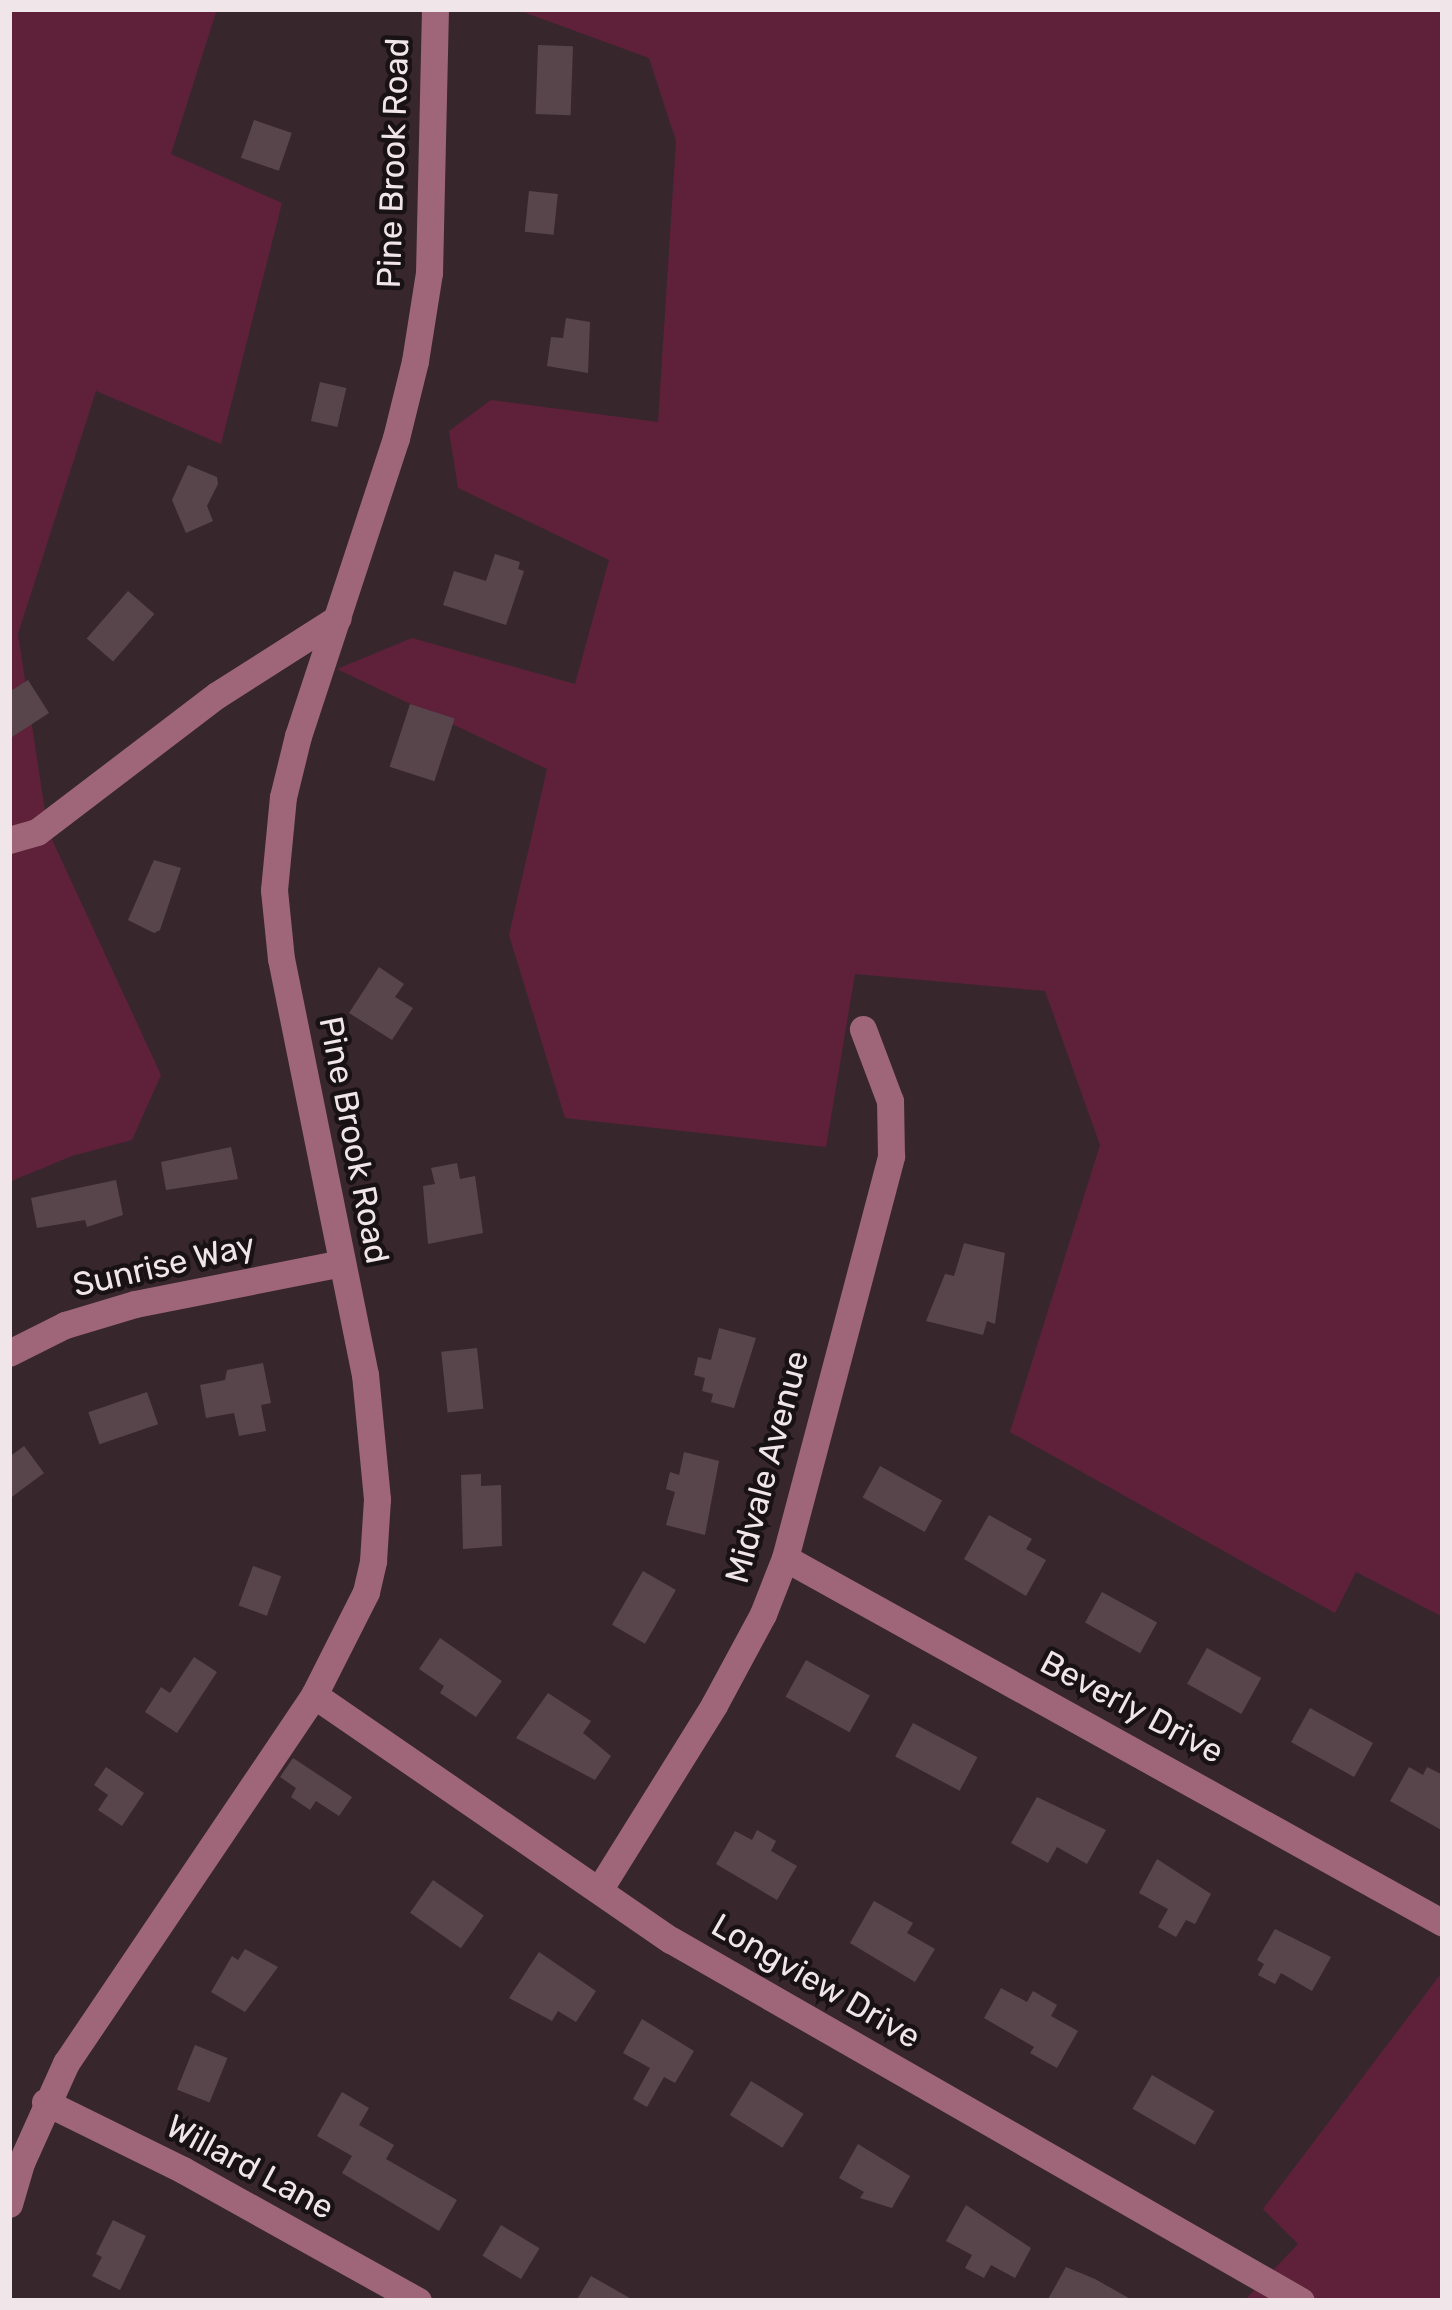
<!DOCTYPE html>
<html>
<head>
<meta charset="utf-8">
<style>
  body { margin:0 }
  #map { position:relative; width:1452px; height:2310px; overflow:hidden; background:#37272c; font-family:Rubik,sans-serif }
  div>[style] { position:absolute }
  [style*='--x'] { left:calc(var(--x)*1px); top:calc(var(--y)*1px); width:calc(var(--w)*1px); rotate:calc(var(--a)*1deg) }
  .green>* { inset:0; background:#5e2139 }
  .building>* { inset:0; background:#57454b; transform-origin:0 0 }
  .minor>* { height:27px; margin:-13.5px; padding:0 13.5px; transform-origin:13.5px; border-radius:13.5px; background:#9f6679 }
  span { translate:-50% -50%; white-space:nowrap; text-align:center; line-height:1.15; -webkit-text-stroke:9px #191214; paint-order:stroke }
  .street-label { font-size:33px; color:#f0e5e9 }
  .frame { position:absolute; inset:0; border:12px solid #f0e5e9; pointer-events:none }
</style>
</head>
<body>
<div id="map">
  <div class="green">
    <i style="clip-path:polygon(9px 9px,217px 9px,171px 154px,282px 203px,221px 444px,96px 391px,18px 634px,48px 831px,161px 1075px,132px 1140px,72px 1156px,9px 1182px)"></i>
    <i style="clip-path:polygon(515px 9px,1443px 9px,1443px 1617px,1356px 1572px,1335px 1613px,1010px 1432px,1100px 1145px,1045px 991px,855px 974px,826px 1147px,565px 1118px,509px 935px,547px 769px,337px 669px,412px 638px,575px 684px,609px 560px,458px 488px,449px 431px,491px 400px,658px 422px,676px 141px,649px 58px)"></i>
    <i style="clip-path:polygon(1443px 1971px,1443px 2301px,1244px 2301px,1298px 2244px,1263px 2209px)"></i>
  </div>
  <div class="building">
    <i style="left:538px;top:45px;width:35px;height:69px;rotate:2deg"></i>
    <i style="left:254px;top:120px;width:40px;height:40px;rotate:19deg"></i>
    <i style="left:529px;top:191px;width:29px;height:41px;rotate:6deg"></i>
    <i style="clip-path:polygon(566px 318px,590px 322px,588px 373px,547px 366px,551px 337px,563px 338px)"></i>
    <i style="left:320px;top:382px;width:27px;height:40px;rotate:13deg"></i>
    <i style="clip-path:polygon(188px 465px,217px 477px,218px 484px,207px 506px,213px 521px,186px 533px,172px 500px)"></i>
    <i style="clip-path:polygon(495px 554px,520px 562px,518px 569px,524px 571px,506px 625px,443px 605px,454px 571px,486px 581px)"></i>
    <i style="left:128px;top:591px;width:35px;height:63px;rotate:41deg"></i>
    <i style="clip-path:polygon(28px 680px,49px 713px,9px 739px,9px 692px)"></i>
    <i style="left:410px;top:704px;width:47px;height:66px;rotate:18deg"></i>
    <i style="clip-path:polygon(154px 860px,181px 868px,160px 930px,154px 933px,128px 920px)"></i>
    <i style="clip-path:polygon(379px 967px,404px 984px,395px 997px,413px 1008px,392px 1040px,349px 1013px)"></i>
    <i style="clip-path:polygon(231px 1147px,238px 1179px,166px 1190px,161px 1162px)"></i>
    <i style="clip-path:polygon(457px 1163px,460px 1179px,475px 1176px,483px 1233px,428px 1244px,423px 1186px,435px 1184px,431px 1168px)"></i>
    <i style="clip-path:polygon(116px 1180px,123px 1215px,87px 1227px,85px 1220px,37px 1228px,31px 1198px)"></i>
    <i style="clip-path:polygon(964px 1243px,1005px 1253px,995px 1324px,987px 1321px,983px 1335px,926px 1321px,945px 1274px,954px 1276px)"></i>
    <i style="clip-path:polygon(719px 1328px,756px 1338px,734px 1408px,711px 1402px,713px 1394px,702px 1391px,705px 1378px,694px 1375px,698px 1357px,711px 1360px)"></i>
    <i style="left:477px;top:1348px;width:61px;height:36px;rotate:84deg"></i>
    <i style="clip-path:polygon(263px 1363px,271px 1403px,261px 1405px,266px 1431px,239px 1436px,234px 1413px,206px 1418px,200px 1385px,225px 1380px,227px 1370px)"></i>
    <i style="left:147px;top:1392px;width:34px;height:62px;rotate:71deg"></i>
    <i style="clip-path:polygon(24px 1446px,44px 1473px,9px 1499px,9px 1457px)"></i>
    <i style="clip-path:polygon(684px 1452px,719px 1461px,705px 1535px,666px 1525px,675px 1492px,666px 1489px,670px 1472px,679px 1475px)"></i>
    <i style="left:880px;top:1466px;width:71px;height:36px;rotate:29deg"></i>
    <i style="clip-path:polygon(481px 1474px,481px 1486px,501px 1485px,502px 1546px,463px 1549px,461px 1475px)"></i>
    <i style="clip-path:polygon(989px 1515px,1032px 1539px,1026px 1549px,1046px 1560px,1026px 1596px,964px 1559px)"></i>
    <i style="left:253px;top:1566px;width:30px;height:42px;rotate:20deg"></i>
    <i style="left:643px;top:1571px;width:38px;height:62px;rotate:30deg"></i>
    <i style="left:1102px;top:1592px;width:63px;height:35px;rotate:29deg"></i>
    <i style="clip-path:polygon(440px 1638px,502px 1681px,476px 1717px,440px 1693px,444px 1686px,419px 1669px)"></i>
    <i style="left:1207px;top:1648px;width:62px;height:41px;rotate:29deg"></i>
    <i style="clip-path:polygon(194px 1657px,217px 1672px,177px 1733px,145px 1712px,161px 1687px,170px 1693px)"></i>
    <i style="left:806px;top:1660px;width:73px;height:42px;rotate:29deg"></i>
    <i style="clip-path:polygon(548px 1693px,591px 1721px,583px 1733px,611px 1756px,595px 1780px,516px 1738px)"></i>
    <i style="left:1310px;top:1708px;width:72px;height:39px;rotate:29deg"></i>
    <i style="left:913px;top:1723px;width:73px;height:38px;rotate:28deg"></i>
    <i style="clip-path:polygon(293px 1758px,352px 1797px,339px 1816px,316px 1801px,310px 1810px,291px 1797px,296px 1788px,280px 1777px)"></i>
    <i style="clip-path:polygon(106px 1767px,144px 1793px,122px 1826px,98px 1810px,108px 1795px,94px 1785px)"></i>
    <i style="clip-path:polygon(1409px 1767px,1423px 1775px,1427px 1767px,1443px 1775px,1443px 1831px,1390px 1801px)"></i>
    <i style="clip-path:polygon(1037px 1797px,1106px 1830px,1087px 1864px,1057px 1847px,1048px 1863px,1011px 1843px)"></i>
    <i style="clip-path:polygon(757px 1830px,776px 1841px,771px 1851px,797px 1866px,777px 1900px,716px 1864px,735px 1831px,752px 1840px)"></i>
    <i style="clip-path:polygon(1157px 1859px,1211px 1894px,1195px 1924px,1186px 1920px,1176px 1937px,1158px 1927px,1168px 1909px,1139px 1893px)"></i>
    <i style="left:433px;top:1880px;width:62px;height:40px;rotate:35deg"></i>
    <i style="clip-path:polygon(874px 1901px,913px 1923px,907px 1933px,935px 1949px,915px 1982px,850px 1943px)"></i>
    <i style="clip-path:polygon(1275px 1929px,1331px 1957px,1312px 1991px,1281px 1973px,1275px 1984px,1258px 1975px,1264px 1964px,1257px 1960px)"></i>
    <i style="clip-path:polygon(245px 1949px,278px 1967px,245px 2012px,211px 1992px,232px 1956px,238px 1960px)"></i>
    <i style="clip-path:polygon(539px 1952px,596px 1991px,576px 2022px,558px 2011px,552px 2021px,509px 1998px)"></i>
    <i style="clip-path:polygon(1001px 1988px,1027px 2002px,1033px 1991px,1057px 2005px,1051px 2016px,1078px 2031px,1057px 2068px,1030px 2053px,1034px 2047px,984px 2018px)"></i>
    <i style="clip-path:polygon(642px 2019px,694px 2051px,675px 2083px,664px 2077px,647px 2107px,633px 2099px,650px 2068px,623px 2053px)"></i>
    <i style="left:195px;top:2045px;width:35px;height:48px;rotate:22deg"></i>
    <i style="left:1152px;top:2075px;width:72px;height:39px;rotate:30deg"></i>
    <i style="left:751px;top:2081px;width:62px;height:40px;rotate:32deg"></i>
    <i style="clip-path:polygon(342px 2092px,369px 2108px,359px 2125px,394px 2145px,386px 2159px,457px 2200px,439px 2231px,342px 2173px,352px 2156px,317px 2136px)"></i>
    <i style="clip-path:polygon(858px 2144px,910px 2176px,892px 2208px,860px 2198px,864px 2192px,839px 2178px)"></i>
    <i style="clip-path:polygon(966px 2205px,1031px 2248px,1015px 2278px,991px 2265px,984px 2278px,965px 2268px,972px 2255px,946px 2241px)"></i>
    <i style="clip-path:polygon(113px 2220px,146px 2236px,120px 2290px,92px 2276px,102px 2257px,96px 2254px)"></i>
    <i style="left:501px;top:2225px;width:45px;height:36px;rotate:31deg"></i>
    <i style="clip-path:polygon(1066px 2267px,1095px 2279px,1134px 2301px,1047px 2301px)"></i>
    <i style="clip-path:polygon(591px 2276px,635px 2301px,576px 2301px)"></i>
  </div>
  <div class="minor">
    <i style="--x:9;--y:840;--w:29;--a:-16"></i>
    <i style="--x:37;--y:832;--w:226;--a:-37.3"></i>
    <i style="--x:217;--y:695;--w:143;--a:-32.5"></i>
    <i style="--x:9;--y:1353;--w:63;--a:-26.6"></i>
    <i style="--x:65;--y:1325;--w:73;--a:-16.7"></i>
    <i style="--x:135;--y:1304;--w:211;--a:-11.2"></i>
    <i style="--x:785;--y:1558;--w:752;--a:29.02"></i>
    <i style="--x:314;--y:1695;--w:433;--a:34.5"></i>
    <i style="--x:671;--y:1940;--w:726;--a:29.81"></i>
    <i style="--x:599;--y:1890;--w:218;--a:-58.1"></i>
    <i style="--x:714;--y:1705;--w:103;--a:-61.7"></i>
    <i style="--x:763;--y:1614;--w:60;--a:-68.6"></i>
    <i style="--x:785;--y:1558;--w:416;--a:-75.2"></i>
    <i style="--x:891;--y:1156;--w:55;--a:-91"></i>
    <i style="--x:890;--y:1101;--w:77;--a:-110.6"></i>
    <i style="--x:45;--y:2102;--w:154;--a:26.2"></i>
    <i style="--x:183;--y:2170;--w:269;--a:29.1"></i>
    <i style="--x:9;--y:2204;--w:43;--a:-73.7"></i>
    <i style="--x:21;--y:2163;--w:110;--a:-65.8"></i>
    <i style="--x:66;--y:2063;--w:444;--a:-56"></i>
    <i style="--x:314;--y:1695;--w:115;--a:-63.2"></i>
    <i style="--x:366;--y:1592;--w:32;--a:-77"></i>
    <i style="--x:373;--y:1561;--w:62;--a:-86.3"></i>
    <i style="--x:377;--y:1499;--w:125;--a:-95.5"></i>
    <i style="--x:365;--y:1375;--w:424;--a:-101.4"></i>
    <i style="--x:281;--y:959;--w:69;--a:-95.8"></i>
    <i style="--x:274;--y:890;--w:93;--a:-84.5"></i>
    <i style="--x:283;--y:797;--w:63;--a:-76.2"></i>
    <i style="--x:298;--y:736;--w:314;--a:-71.8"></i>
    <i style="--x:396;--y:438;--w:79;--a:-76.1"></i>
    <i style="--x:415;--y:361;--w:89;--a:-81"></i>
    <i style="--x:429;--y:273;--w:264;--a:-88.7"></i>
  </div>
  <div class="street-label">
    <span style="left:393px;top:163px;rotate:-88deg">Pine Brook Road</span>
    <span style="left:354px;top:1140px;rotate:79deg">Pine Brook Road</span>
    <span style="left:164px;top:1265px;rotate:-13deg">Sunrise Way</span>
    <span style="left:767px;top:1467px;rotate:-75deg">Midvale Avenue</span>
    <span style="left:1132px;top:1707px;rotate:28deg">Beverly Drive</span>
    <span style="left:816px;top:1981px;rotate:30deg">Longview Drive</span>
    <span style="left:250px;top:2167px;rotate:28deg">Willard Lane</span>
  </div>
  <div class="frame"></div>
</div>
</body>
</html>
